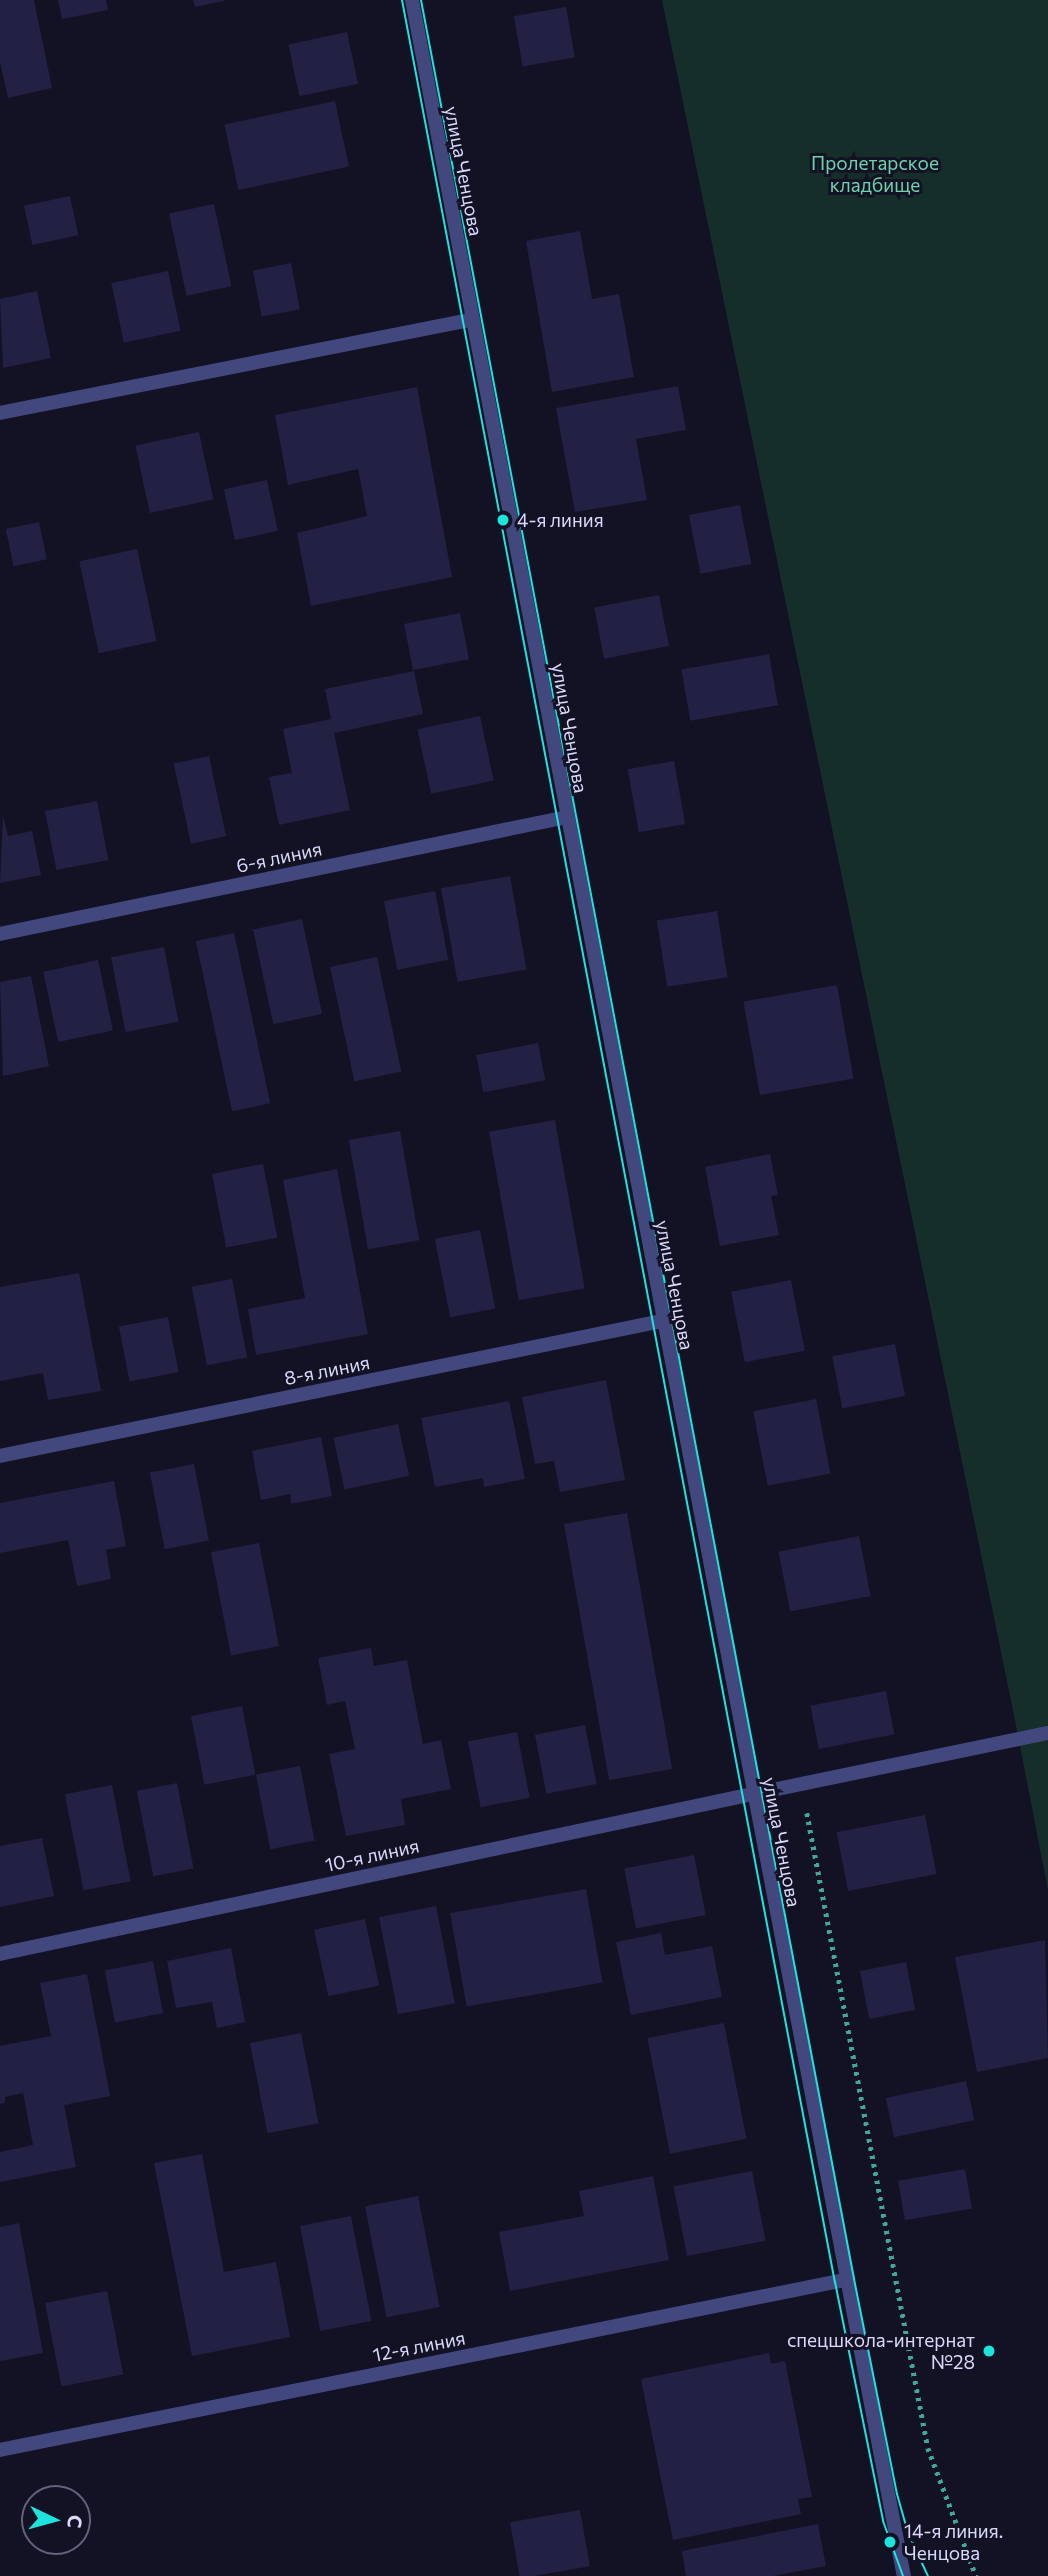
<!DOCTYPE html>
<html>
<head>
<meta charset="utf-8">
<style>
  body { margin:0 }
  #map { position:relative; width:1048px; height:2576px; overflow:hidden; background:#121224; font-family:Commissioner,sans-serif }
  div>[style] { position:absolute }
  [style*='--x'] { left:calc(var(--x)*1px); top:calc(var(--y)*1px); width:calc(var(--w)*1px); rotate:calc(var(--a)*1deg) }
  .green>* { inset:0; background:#162e29 }
  .building>* { inset:0; background:#222043; transform-origin:0 0 }
  .path>* { height:4.5px; margin-top:-2.25px; transform-origin:0; background:repeating-linear-gradient(90deg,#3eaa95 0 3.5px,transparent 0 8.5px) }
  .service>* { height:14px; margin:-7px; padding:0 7px; transform-origin:7px; border-radius:7px; background:#42487e }
  .minor>* { height:14px; margin:-7px; padding:0 7px; transform-origin:7px; border-radius:7px; background:#42487e }
  .tertiary>* { height:14px; margin:-7px; padding:0 7px; transform-origin:7px; border-radius:7px; background:#42487e }
  .tram>* { height:2px; margin:-1px; padding:0 1px; transform-origin:1px; border-radius:1px; background:#1ce4dd }
  .dots>* { width:19px; height:19px; translate:-50% -50%; box-sizing:border-box; border:4px solid #121224; border-radius:50% }
  span { translate:-50% -50%; white-space:nowrap; text-align:center; line-height:1.15; -webkit-text-stroke:6px #121224; paint-order:stroke }
  .park-label { font-size:19px; color:#6dd3ac }
  .street-label { font-size:19px; color:#d9dafb }
  .poi-label { font-size:19px; color:#d9dafb }
  .left { translate:0 -50%; text-align:left }
  .right { translate:-100% -50%; text-align:right }
  .north { position:absolute; left:21px; top:2485px; width:70px; height:70px; box-sizing:border-box; background:#121224; border:2px solid #62627a; border-radius:50%; rotate:95deg; font-size:19px; font-weight:700; line-height:28px; text-align:center; color:#d9dafb }
  .north::after { content:''; display:block; margin:auto; width:24px; height:32px; background:#1ce4dd; clip-path:polygon(50% 0,100% 100%,50% 72%,0 100%) }
</style>
</head>
<body>
<div id="map">
  <div class="green">
    <i style="clip-path:polygon(662px 0,1048px 0,1048px 1890px,1014px 1715px)"></i>
  </div>
  <div class="building">
    <i style="clip-path:polygon(0 0,34px 0,52px 88px,8px 98px,0 62px)"></i>
    <i style="clip-path:polygon(58px 0,106px 0,108px 10px,62px 19px)"></i>
    <i style="clip-path:polygon(193px 0,224px 0,224px 1px,195px 7px)"></i>
    <i style="left:566px;top:7px;width:51px;height:53px;rotate:80deg"></i>
    <i style="left:347px;top:32px;width:53px;height:60px;rotate:78deg"></i>
    <i style="left:335px;top:101px;width:67px;height:113px;rotate:78deg"></i>
    <i style="left:70px;top:196px;width:40px;height:47px;rotate:78deg"></i>
    <i style="left:214px;top:204px;width:84px;height:46px;rotate:78deg"></i>
    <i style="clip-path:polygon(580px 231px,592px 299px,619px 294px,634px 377px,552px 392px,526px 241px)"></i>
    <i style="left:291px;top:263px;width:47px;height:39px;rotate:79deg"></i>
    <i style="left:168px;top:271px;width:61px;height:58px;rotate:78deg"></i>
    <i style="clip-path:polygon(37px 291px,51px 358px,3px 368px,0 299px)"></i>
    <i style="clip-path:polygon(678px 386px,686px 430px,636px 439px,647px 500px,575px 512px,556px 408px)"></i>
    <i style="clip-path:polygon(417px 387px,452px 577px,311px 606px,297px 533px,367px 516px,358px 469px,288px 485px,275px 415px)"></i>
    <i style="left:199px;top:432px;width:69px;height:65px;rotate:78deg"></i>
    <i style="left:267px;top:480px;width:52px;height:44px;rotate:78deg"></i>
    <i style="left:740px;top:505px;width:60px;height:52px;rotate:79deg"></i>
    <i style="left:39px;top:522px;width:38px;height:34px;rotate:78deg"></i>
    <i style="left:137px;top:549px;width:94px;height:59px;rotate:78deg"></i>
    <i style="left:659px;top:595px;width:52px;height:66px;rotate:79deg"></i>
    <i style="left:460px;top:613px;width:47px;height:57px;rotate:79deg"></i>
    <i style="left:769px;top:654px;width:52px;height:89px;rotate:80deg"></i>
    <i style="clip-path:polygon(414px 671px,423px 714px,334px 733px,350px 810px,279px 825px,269px 777px,292px 773px,283px 729px,331px 719px,325px 689px)"></i>
    <i style="left:480px;top:716px;width:66px;height:64px;rotate:78deg"></i>
    <i style="left:209px;top:756px;width:82px;height:36px;rotate:78deg"></i>
    <i style="left:674px;top:761px;width:64px;height:47px;rotate:80deg"></i>
    <i style="left:97px;top:801px;width:60px;height:53px;rotate:79deg"></i>
    <i style="clip-path:polygon(3px 815px,8px 836px,32px 831px,41px 875px,0 883px)"></i>
    <i style="left:510px;top:876px;width:95px;height:70px;rotate:80deg"></i>
    <i style="left:435px;top:891px;width:70px;height:52px;rotate:79deg"></i>
    <i style="left:717px;top:911px;width:67px;height:61px;rotate:81deg"></i>
    <i style="left:302px;top:919px;width:97px;height:50px;rotate:78deg"></i>
    <i style="left:234px;top:933px;width:174px;height:39px;rotate:78deg"></i>
    <i style="left:164px;top:947px;width:76px;height:54px;rotate:79deg"></i>
    <i style="left:377px;top:957px;width:117px;height:48px;rotate:78deg"></i>
    <i style="left:98px;top:960px;width:72px;height:56px;rotate:78deg"></i>
    <i style="clip-path:polygon(31px 976px,49px 1066px,3px 1076px,0 982px)"></i>
    <i style="left:837px;top:985px;width:95px;height:95px;rotate:80deg"></i>
    <i style="left:538px;top:1043px;width:38px;height:63px;rotate:79deg"></i>
    <i style="left:555px;top:1120px;width:171px;height:67px;rotate:80deg"></i>
    <i style="left:400px;top:1131px;width:111px;height:52px;rotate:80deg"></i>
    <i style="clip-path:polygon(770px 1154px,778px 1195px,771px 1196px,779px 1235px,720px 1246px,705px 1167px)"></i>
    <i style="left:263px;top:1164px;width:75px;height:52px;rotate:79deg"></i>
    <i style="clip-path:polygon(337px 1169px,368px 1334px,256px 1355px,248px 1309px,305px 1298px,283px 1180px)"></i>
    <i style="left:480px;top:1230px;width:80px;height:46px;rotate:79deg"></i>
    <i style="clip-path:polygon(79px 1273px,101px 1391px,48px 1400px,43px 1373px,0 1381px,0 1287px)"></i>
    <i style="left:232px;top:1279px;width:80px;height:41px;rotate:79deg"></i>
    <i style="left:791px;top:1280px;width:72px;height:61px;rotate:79deg"></i>
    <i style="left:168px;top:1317px;width:56px;height:50px;rotate:79deg"></i>
    <i style="left:895px;top:1344px;width:53px;height:64px;rotate:79deg"></i>
    <i style="clip-path:polygon(606px 1380px,625px 1480px,560px 1492px,554px 1461px,535px 1464px,522px 1397px)"></i>
    <i style="left:816px;top:1399px;width:76px;height:64px;rotate:79deg"></i>
    <i style="clip-path:polygon(509px 1401px,525px 1479px,484px 1487px,483px 1478px,435px 1487px,421px 1418px)"></i>
    <i style="left:398px;top:1424px;width:53px;height:66px;rotate:78deg"></i>
    <i style="clip-path:polygon(321px 1437px,332px 1496px,291px 1504px,290px 1494px,261px 1500px,252px 1451px)"></i>
    <i style="left:194px;top:1464px;width:78px;height:45px;rotate:79deg"></i>
    <i style="clip-path:polygon(114px 1481px,126px 1546px,106px 1550px,111px 1579px,77px 1586px,68px 1540px,0 1553px,0 1503px)"></i>
    <i style="left:627px;top:1513px;width:260px;height:64px;rotate:80deg"></i>
    <i style="left:859px;top:1536px;width:61px;height:82px;rotate:79deg"></i>
    <i style="left:259px;top:1543px;width:105px;height:49px;rotate:79deg"></i>
    <i style="clip-path:polygon(371px 1648px,374px 1666px,407px 1660px,423px 1744px,441px 1740px,451px 1789px,401px 1799px,405px 1825px,346px 1836px,329px 1754px,355px 1749px,345px 1701px,327px 1705px,318px 1658px)"></i>
    <i style="left:886px;top:1691px;width:44px;height:77px;rotate:79deg"></i>
    <i style="left:242px;top:1706px;width:70px;height:52px;rotate:79deg"></i>
    <i style="left:585px;top:1725px;width:60px;height:51px;rotate:79deg"></i>
    <i style="left:517px;top:1732px;width:67px;height:50px;rotate:79deg"></i>
    <i style="left:300px;top:1766px;width:76px;height:45px;rotate:79deg"></i>
    <i style="left:177px;top:1783px;width:87px;height:41px;rotate:79deg"></i>
    <i style="left:112px;top:1785px;width:98px;height:48px;rotate:79deg"></i>
    <i style="left:925px;top:1815px;width:60px;height:90px;rotate:79deg"></i>
    <i style="clip-path:polygon(42px 1838px,54px 1896px,0 1907px,0 1846px)"></i>
    <i style="left:694px;top:1855px;width:61px;height:71px;rotate:79deg"></i>
    <i style="left:586px;top:1889px;width:95px;height:138px;rotate:80deg"></i>
    <i style="left:436px;top:1906px;width:99px;height:58px;rotate:79deg"></i>
    <i style="left:365px;top:1919px;width:68px;height:52px;rotate:78deg"></i>
    <i style="clip-path:polygon(661px 1933px,665px 1955px,712px 1946px,722px 1997px,631px 2015px,616px 1942px)"></i>
    <i style="clip-path:polygon(1045px 1940px,1048px 2058px,977px 2072px,955px 1957px)"></i>
    <i style="clip-path:polygon(231px 1948px,245px 2022px,217px 2028px,212px 2002px,176px 2008px,167px 1961px)"></i>
    <i style="left:153px;top:1961px;width:53px;height:49px;rotate:79deg"></i>
    <i style="left:906px;top:1962px;width:49px;height:47px;rotate:79deg"></i>
    <i style="clip-path:polygon(87px 1974px,110px 2096px,64px 2105px,76px 2167px,0 2182px,0 2152px,33px 2145px,23px 2093px,5px 2097px,5px 2103px,0 2104px,0 2046px,51px 2036px,40px 1983px)"></i>
    <i style="left:724px;top:2023px;width:118px;height:78px;rotate:79deg"></i>
    <i style="left:301px;top:2033px;width:92px;height:52px;rotate:79deg"></i>
    <i style="left:966px;top:2081px;width:40px;height:82px;rotate:78deg"></i>
    <i style="clip-path:polygon(202px 2154px,224px 2272px,276px 2262px,290px 2337px,192px 2356px,154px 2163px)"></i>
    <i style="left:965px;top:2169px;width:40px;height:68px;rotate:80deg"></i>
    <i style="left:752px;top:2171px;width:71px;height:80px;rotate:79deg"></i>
    <i style="clip-path:polygon(653px 2176px,669px 2260px,510px 2291px,499px 2232px,584px 2216px,579px 2191px)"></i>
    <i style="left:418px;top:2196px;width:113px;height:54px;rotate:79deg"></i>
    <i style="left:351px;top:2216px;width:107px;height:52px;rotate:79deg"></i>
    <i style="clip-path:polygon(19px 2223px,43px 2353px,0 2361px,0 2227px)"></i>
    <i style="left:107px;top:2291px;width:85px;height:63px;rotate:79deg"></i>
    <i style="clip-path:polygon(769px 2353px,771px 2364px,785px 2361px,812px 2497px,798px 2499px,801px 2514px,673px 2540px,641px 2379px)"></i>
    <i style="left:580px;top:2510px;width:57px;height:71px;rotate:80deg"></i>
    <i style="clip-path:polygon(818px 2524px,826px 2566px,773px 2576px,686px 2576px,682px 2551px)"></i>
  </div>
  <div class="path">
    <i style="--x:807;--y:1813;--w:646;--a:79.21"></i>
    <i style="--x:928;--y:2448;--w:137;--a:69.4"></i>
  </div>
  <div class="service">
    <i style="--x:753;--y:1794;--w:301;--a:-11.7"></i>
  </div>
  <div class="minor">
    <i style="--x:0;--y:413;--w:482;--a:-11.2"></i>
    <i style="--x:0;--y:934;--w:579;--a:-11.66"></i>
    <i style="--x:0;--y:1456;--w:676;--a:-11.53"></i>
    <i style="--x:0;--y:1954;--w:770;--a:-12"></i>
    <i style="--x:0;--y:2450;--w:862;--a:-11.38"></i>
  </div>
  <div class="tertiary">
    <i style="--x:412;--y:0;--w:2623;--a:79.19"></i>
  </div>
  <div class="tram">
    <i style="--x:402;--y:0;--w:2323;--a:79.26"></i>
    <i style="--x:835;--y:2282;--w:244;--a:78.6"></i>
    <i style="--x:883;--y:2521;--w:59;--a:70"></i>
    <i style="--x:421;--y:0;--w:2320;--a:79.24"></i>
    <i style="--x:854;--y:2279;--w:219;--a:78.7"></i>
    <i style="--x:897;--y:2494;--w:41;--a:74.2"></i>
    <i style="--x:908;--y:2533;--w:47;--a:65.1"></i>
  </div>
  <div class="dots">
    <i style="left:503px;top:520px;background:#1ce4dd"></i>
    <i style="left:989px;top:2351px;background:#1ce4dd"></i>
    <i style="left:890px;top:2542px;background:#1ce4dd"></i>
  </div>
  <div class="park-label">
    <span style="left:875px;top:174px">Пролетарское<br>кладбище</span>
  </div>
  <div class="street-label">
    <span style="left:464px;top:171px;rotate:79deg">улица Ченцова</span>
    <span style="left:570px;top:728px;rotate:80deg">улица Ченцова</span>
    <span style="left:279px;top:857px;rotate:-12deg">6-я линия</span>
    <span style="left:675px;top:1285px;rotate:79deg">улица Ченцова</span>
    <span style="left:327px;top:1370px;rotate:-11deg">8-я линия</span>
    <span style="left:782px;top:1842px;rotate:79deg">улица Ченцова</span>
    <span style="left:372px;top:1855px;rotate:-12deg">10-я линия</span>
    <span style="left:419px;top:2346px;rotate:-11deg">12-я линия</span>
  </div>
  <div class="poi-label">
    <span class="left" style="left:517px;top:520px">4-я линия</span>
    <span class="right" style="left:975px;top:2351px">спецшкола-интернат<br>№28</span>
    <span class="left" style="left:904px;top:2542px">14-я линия.<br>Ченцова</span>
  </div>
  <div class="north">С</div>
</div>
</body>
</html>
